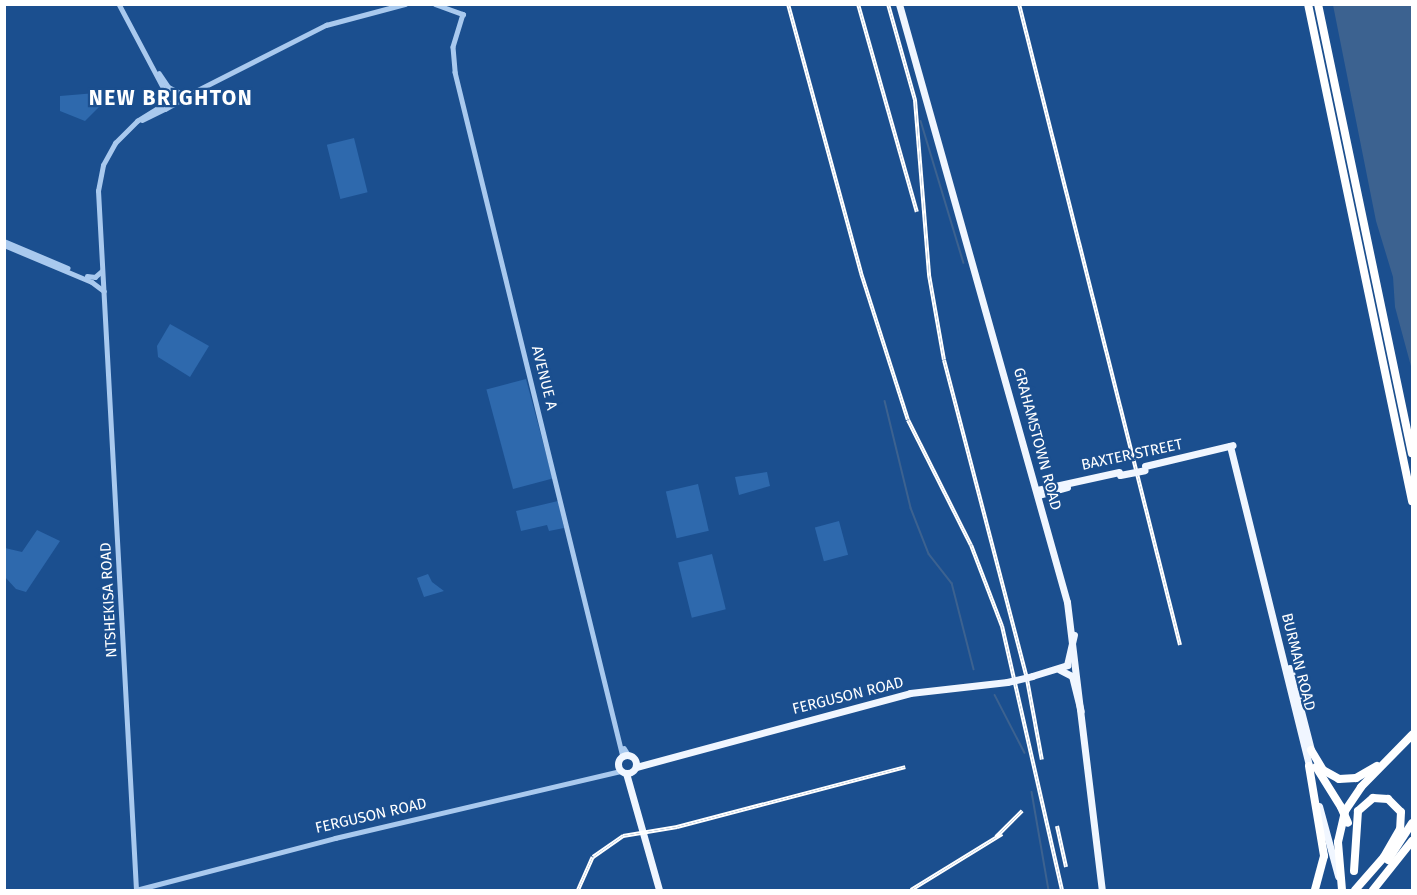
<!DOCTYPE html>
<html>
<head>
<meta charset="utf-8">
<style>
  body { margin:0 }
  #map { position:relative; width:1417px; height:895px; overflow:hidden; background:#1b4f8f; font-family:"Fira Sans",sans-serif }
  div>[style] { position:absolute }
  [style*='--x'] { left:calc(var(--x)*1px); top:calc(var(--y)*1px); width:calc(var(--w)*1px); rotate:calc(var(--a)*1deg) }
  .green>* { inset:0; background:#2e69ad; transform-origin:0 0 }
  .water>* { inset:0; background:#3c6290 }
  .stream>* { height:1.5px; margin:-0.75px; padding:0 0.75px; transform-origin:0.75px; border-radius:0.75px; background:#3c6290 }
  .minor>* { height:4.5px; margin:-2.25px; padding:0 2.25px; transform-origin:2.25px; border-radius:2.25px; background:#a9c9ee }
  .major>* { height:7px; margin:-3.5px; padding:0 3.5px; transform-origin:3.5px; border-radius:3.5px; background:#f0f6ff }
  .major>.ring { margin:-3.5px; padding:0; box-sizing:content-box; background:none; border:7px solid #f0f6ff; border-radius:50% }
  .highway>* { height:8px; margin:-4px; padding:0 4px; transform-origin:4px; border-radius:4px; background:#fff }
  .rail>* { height:4px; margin-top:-2px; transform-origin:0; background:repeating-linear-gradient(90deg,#1b4f8f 0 4.5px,#fff 0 9px); box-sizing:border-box; border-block:2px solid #fff }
  .major-bridge>* { height:7px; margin:-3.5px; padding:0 3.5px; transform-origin:3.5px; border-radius:3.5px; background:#f0f6ff }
  .highway-bridge>* { height:8px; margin:-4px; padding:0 4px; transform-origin:4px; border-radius:4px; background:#fff }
  span { translate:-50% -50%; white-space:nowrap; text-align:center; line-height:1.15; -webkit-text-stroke:4.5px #1b4f8f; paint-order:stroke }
  .street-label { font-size:15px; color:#fff }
  .district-label { font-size:21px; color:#fff; font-weight:700; letter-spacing:1.5px }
  .frame { position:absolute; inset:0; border:6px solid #fff; pointer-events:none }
</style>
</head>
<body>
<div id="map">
  <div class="green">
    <i style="clip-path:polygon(108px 92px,109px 97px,85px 121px,60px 111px,60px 96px)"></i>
    <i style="left:354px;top:138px;width:56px;height:28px;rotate:76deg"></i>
    <i style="clip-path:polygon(170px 324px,209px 346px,190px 377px,158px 357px,157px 346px)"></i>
    <i style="left:526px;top:379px;width:103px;height:41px;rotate:75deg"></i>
    <i style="clip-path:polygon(767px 472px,770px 486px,739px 495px,735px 477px)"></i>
    <i style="left:698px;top:484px;width:48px;height:33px;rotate:77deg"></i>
    <i style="clip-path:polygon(558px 501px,564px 528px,549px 531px,547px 525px,521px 531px,516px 511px)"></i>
    <i style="left:839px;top:521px;width:35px;height:25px;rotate:75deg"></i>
    <i style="clip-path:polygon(37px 530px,60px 541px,26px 592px,16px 589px,5px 577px,5px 548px,22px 552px)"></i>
    <i style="left:712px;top:554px;width:57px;height:35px;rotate:76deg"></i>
    <i style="clip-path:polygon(428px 574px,432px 582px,444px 591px,424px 597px,417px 578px)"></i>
  </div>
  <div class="water">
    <i style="clip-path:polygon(1333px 5px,1412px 5px,1412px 370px,1395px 307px,1393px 277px,1376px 221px)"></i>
  </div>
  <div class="stream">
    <i style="--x:921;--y:121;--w:148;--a:73.2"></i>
    <i style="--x:885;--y:401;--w:110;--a:76.3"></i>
    <i style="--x:911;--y:508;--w:49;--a:68.6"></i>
    <i style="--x:929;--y:554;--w:37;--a:52"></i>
    <i style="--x:952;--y:583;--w:89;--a:75.7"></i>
    <i style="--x:995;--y:695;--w:65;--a:62.7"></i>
    <i style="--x:1032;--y:792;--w:99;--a:80.2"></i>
  </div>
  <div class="minor">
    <i style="--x:119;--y:4;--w:98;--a:62.1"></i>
    <i style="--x:435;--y:4;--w:30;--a:20"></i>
    <i style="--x:463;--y:14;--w:34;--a:107"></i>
    <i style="--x:453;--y:47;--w:25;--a:85"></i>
    <i style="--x:455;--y:72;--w:705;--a:76.22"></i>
    <i style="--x:159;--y:73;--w:18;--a:56"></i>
    <i style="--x:178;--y:100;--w:166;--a:-26.9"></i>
    <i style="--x:326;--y:25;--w:82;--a:-14.9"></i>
    <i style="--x:142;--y:120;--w:25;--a:-26"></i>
    <i style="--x:165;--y:109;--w:14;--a:-30"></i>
    <i style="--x:177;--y:102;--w:9;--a:-77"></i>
    <i style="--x:179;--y:93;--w:11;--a:-153"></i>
    <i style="--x:169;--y:88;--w:13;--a:117"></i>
    <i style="--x:163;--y:100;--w:11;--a:22"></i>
    <i style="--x:4;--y:241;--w:69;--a:22.9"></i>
    <i style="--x:4;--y:245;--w:95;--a:22.8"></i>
    <i style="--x:92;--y:282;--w:15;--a:37"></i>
    <i style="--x:87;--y:276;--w:8;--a:7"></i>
    <i style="--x:95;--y:277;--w:9;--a:-41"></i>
    <i style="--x:624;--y:748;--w:9;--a:58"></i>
    <i style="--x:136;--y:890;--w:700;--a:-93.11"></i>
    <i style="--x:98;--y:191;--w:26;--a:-79"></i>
    <i style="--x:103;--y:165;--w:25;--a:-61"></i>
    <i style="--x:115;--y:143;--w:31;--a:-45"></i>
    <i style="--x:137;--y:121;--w:28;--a:-32"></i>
    <i style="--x:161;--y:106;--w:6;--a:-72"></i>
    <i style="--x:136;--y:890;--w:206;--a:-14.6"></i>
    <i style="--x:335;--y:838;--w:294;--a:-13.2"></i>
  </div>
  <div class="major">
    <i style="--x:899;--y:4;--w:621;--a:74.31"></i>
    <i style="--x:1067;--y:602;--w:290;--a:83.1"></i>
    <i style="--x:1230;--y:446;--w:333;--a:76.1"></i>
    <i style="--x:1145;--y:466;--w:90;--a:-13.4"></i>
    <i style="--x:1037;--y:490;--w:84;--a:-12.4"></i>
    <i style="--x:1038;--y:495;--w:30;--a:-15"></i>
    <i style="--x:1290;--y:668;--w:85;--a:75.6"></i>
    <i style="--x:1060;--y:670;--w:13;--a:27"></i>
    <i style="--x:1072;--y:676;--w:36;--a:76"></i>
    <i style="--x:1032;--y:676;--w:37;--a:-17"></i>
    <i style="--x:1067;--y:665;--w:31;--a:-77"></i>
    <i class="ring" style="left:618px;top:755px;width:11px;height:11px"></i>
    <i style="--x:636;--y:767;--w:284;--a:-15.1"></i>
    <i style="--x:910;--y:693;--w:98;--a:-6.5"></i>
    <i style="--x:626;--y:773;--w:122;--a:74.2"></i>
    <i style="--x:1319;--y:806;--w:73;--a:74.8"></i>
  </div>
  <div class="highway">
    <i style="--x:1308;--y:4;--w:508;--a:78.18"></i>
    <i style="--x:1318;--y:4;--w:459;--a:78.2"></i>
    <i style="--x:1311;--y:750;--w:23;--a:59"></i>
    <i style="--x:1323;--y:770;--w:18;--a:29"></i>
    <i style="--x:1339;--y:779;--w:17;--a:-3"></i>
    <i style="--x:1356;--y:778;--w:24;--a:-30"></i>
    <i style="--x:1309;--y:766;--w:91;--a:80.5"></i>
    <i style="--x:1324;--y:856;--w:35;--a:105"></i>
    <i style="--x:1316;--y:767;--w:47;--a:58"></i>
    <i style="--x:1388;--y:860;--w:44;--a:-57"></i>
    <i style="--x:1354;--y:871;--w:60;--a:-86.2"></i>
    <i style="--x:1358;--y:811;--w:20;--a:-41"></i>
    <i style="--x:1373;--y:798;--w:15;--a:4"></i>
    <i style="--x:1388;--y:799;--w:18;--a:45"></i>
    <i style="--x:1401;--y:812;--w:17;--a:93"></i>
    <i style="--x:1400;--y:829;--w:32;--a:120"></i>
    <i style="--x:1384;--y:857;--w:44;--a:131.3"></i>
    <i style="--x:1342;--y:890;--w:48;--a:-94.8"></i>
    <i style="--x:1338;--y:842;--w:32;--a:-77"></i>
    <i style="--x:1345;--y:811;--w:29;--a:-56"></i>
    <i style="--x:1361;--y:787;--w:73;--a:-45.6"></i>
    <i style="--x:1373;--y:890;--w:63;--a:-51.5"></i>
  </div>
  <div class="rail">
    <i style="--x:788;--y:4;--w:279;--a:74.8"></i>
    <i style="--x:861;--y:273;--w:154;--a:72.3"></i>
    <i style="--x:908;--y:420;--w:140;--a:63.3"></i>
    <i style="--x:971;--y:545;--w:87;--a:69.1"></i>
    <i style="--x:1002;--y:626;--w:271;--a:77.2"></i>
    <i style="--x:858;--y:4;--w:216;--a:74.2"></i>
    <i style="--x:888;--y:4;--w:100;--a:74.3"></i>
    <i style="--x:915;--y:100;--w:176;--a:85.4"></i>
    <i style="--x:929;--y:275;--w:86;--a:80"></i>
    <i style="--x:944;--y:360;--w:325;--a:75.4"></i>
    <i style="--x:1026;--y:674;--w:87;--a:79.5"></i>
    <i style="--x:1019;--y:4;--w:661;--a:75.9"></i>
    <i style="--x:1057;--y:826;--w:42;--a:77.6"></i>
    <i style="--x:996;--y:837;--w:37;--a:-45"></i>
    <i style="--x:578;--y:890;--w:36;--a:-66"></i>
    <i style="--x:593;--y:857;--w:37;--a:-35"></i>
    <i style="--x:623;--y:836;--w:55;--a:-9.5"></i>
    <i style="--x:677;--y:827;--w:236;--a:-14.7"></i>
    <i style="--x:911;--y:890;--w:107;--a:-31.6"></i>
  </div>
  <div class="major-bridge">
    <i style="--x:1120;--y:475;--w:25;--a:-11"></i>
    <i style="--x:1007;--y:682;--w:26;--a:-13"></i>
  </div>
  <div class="highway-bridge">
    <i style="--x:1341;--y:807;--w:17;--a:66"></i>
  </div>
  <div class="street-label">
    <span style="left:544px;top:378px;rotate:76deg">AVENUE A</span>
    <span style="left:1037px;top:439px;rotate:75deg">GRAHAMSTOWN ROAD</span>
    <span style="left:1132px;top:455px;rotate:-12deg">BAXTER STREET</span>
    <span style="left:109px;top:600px;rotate:-93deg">NTSHEKISA ROAD</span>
    <span style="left:1298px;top:662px;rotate:76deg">BURMAN ROAD</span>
    <span style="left:848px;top:696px;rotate:-14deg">FERGUSON ROAD</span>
    <span style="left:371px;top:816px;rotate:-13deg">FERGUSON ROAD</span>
  </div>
  <div class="district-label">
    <span style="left:171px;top:98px">NEW BRIGHTON</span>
  </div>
  <div class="frame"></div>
</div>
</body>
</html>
